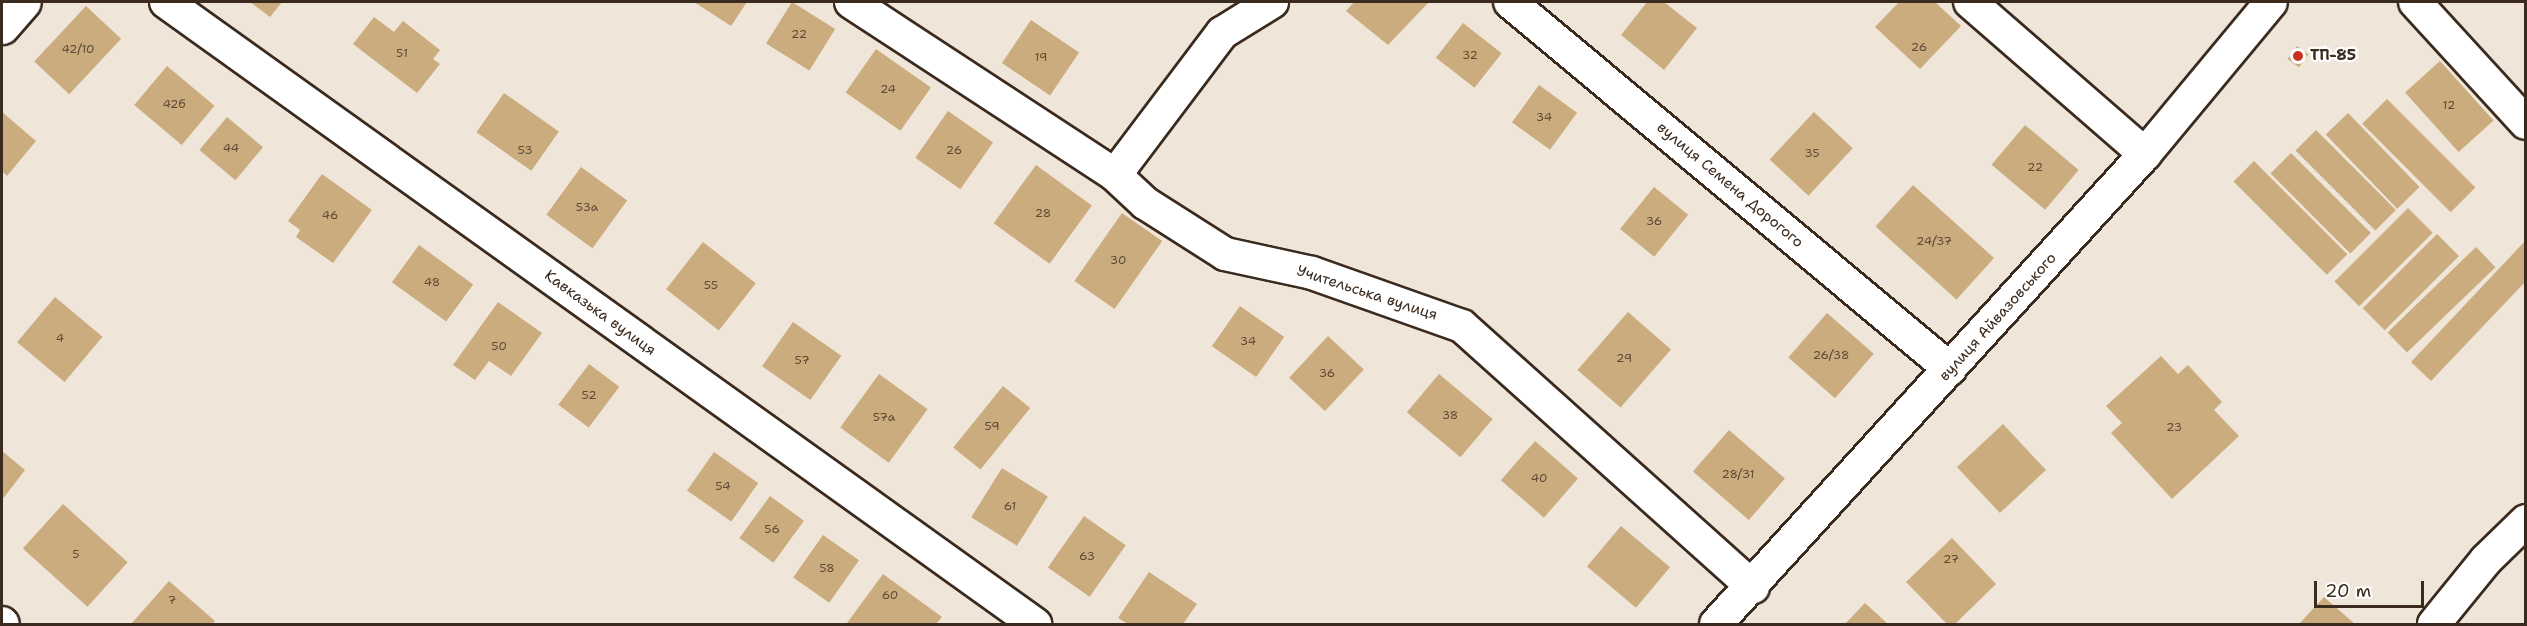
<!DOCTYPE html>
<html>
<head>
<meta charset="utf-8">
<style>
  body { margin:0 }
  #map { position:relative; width:2527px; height:626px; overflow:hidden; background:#efe6d9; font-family:"Shantell Sans",sans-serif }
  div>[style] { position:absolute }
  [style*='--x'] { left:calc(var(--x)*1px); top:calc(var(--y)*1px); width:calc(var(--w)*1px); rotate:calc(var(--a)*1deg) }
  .building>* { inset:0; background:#cbac7f; transform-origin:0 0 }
  .roads { filter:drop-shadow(2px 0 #3b2a1e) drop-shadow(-2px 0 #3b2a1e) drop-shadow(0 2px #3b2a1e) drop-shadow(0 -2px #3b2a1e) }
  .minor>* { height:32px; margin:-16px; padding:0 16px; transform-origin:16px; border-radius:16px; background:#fff }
  .tertiary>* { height:33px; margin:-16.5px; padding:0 16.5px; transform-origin:16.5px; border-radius:16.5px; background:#fff }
  .dots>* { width:16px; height:16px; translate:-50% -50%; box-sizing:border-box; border:3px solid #fff; border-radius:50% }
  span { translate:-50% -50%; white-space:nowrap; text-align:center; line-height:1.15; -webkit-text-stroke:4.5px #fff; paint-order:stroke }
  .number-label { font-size:12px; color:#5f4a36 }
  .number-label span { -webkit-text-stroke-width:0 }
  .poi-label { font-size:15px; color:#3b2a1e; font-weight:700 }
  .left { translate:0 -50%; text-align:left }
  .street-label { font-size:15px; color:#3b2a1e }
  .frame { position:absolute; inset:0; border:3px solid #3b2a1e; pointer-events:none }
  .scale { position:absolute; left:2314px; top:581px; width:110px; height:27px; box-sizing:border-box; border:3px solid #3b2a1e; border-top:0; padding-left:8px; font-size:18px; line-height:21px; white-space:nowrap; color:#3b2a1e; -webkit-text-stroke:4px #fff; paint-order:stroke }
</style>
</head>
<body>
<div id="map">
  <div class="building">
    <i style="clip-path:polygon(250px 2px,282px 2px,270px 17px)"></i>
    <i style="clip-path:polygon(694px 2px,747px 2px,731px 26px)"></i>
    <i style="left:792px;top:2px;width:51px;height:49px;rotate:32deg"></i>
    <i style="clip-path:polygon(1354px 2px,1429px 2px,1388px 45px,1346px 11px)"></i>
    <i style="clip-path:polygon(1647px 2px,1664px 2px,1697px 28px,1664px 70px,1621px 35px)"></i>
    <i style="clip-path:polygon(1899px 2px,1935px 2px,1961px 26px,1920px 69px,1875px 27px)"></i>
    <i style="left:86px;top:6px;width:48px;height:76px;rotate:43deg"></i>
    <i style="clip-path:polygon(374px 17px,394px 32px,403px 21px,440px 50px,433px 59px,440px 64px,417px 93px,353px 44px)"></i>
    <i style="left:1031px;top:20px;width:58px;height:52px;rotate:34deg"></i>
    <i style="left:1463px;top:23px;width:49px;height:44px;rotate:38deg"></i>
    <i style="left:2297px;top:46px;width:14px;height:16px;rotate:36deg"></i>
    <i style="left:876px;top:49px;width:67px;height:53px;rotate:35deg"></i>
    <i style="left:2440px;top:61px;width:80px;height:47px;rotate:48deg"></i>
    <i style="left:167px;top:66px;width:62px;height:51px;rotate:40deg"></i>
    <i style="left:1539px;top:85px;width:47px;height:46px;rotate:36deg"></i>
    <i style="left:504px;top:93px;width:67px;height:48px;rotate:35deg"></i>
    <i style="left:2387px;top:99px;width:125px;height:35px;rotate:45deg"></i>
    <i style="left:948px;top:111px;width:55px;height:57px;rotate:35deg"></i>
    <i style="clip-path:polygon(2px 112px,36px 141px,7px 176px,2px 171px)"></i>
    <i style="left:1814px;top:112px;width:53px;height:65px;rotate:43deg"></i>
    <i style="left:2348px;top:113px;width:103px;height:31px;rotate:46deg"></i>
    <i style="left:227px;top:117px;width:47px;height:43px;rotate:40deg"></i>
    <i style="left:2025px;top:125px;width:70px;height:52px;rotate:40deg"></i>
    <i style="left:2316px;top:130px;width:113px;height:29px;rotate:45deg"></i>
    <i style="left:2291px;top:153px;width:113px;height:29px;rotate:45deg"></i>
    <i style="left:2254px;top:161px;width:132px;height:29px;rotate:45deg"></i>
    <i style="left:1036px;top:165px;width:69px;height:72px;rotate:36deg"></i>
    <i style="left:581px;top:167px;width:57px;height:59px;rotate:36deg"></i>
    <i style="clip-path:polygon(322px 174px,372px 210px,333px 263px,296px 237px,300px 230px,288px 221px)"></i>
    <i style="left:1913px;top:185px;width:109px;height:56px;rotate:42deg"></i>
    <i style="left:1654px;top:187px;width:44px;height:54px;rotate:39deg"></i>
    <i style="left:2408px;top:208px;width:35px;height:104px;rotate:45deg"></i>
    <i style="left:1122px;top:213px;width:49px;height:83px;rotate:35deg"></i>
    <i style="left:2437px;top:234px;width:31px;height:105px;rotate:45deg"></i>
    <i style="clip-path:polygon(2526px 240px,2526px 281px,2431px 381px,2411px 362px)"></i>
    <i style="left:703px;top:242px;width:67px;height:60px;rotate:38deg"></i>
    <i style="left:419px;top:245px;width:67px;height:46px;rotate:36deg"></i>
    <i style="left:2476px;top:247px;width:28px;height:123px;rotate:46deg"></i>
    <i style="left:55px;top:297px;width:62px;height:59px;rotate:40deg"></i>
    <i style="clip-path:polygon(498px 302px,542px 333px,511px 376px,489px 361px,475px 380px,453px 365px)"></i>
    <i style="left:1240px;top:306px;width:54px;height:49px;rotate:35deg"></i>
    <i style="left:1628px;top:312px;width:57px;height:77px;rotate:41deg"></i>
    <i style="left:1827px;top:313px;width:62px;height:59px;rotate:41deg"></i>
    <i style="left:793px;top:322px;width:59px;height:54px;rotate:35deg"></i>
    <i style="left:1328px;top:336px;width:49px;height:57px;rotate:43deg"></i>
    <i style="clip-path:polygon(2161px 356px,2178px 374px,2188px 365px,2222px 402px,2214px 410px,2239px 436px,2172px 499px,2111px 433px,2122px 423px,2106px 406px)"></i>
    <i style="left:589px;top:364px;width:38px;height:51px;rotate:37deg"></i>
    <i style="left:879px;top:374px;width:60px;height:66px;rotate:36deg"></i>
    <i style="left:1439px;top:374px;width:70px;height:50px;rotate:40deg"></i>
    <i style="left:1003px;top:386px;width:35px;height:79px;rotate:39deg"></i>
    <i style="left:2003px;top:424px;width:63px;height:63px;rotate:47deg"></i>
    <i style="left:1729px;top:430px;width:74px;height:55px;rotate:41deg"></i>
    <i style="left:1535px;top:441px;width:57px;height:52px;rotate:41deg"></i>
    <i style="clip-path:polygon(2px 451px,25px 470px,2px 500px)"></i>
    <i style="left:714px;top:452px;width:54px;height:47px;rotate:35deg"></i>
    <i style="left:1002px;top:468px;width:54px;height:58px;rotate:32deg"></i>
    <i style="left:770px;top:496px;width:42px;height:52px;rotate:36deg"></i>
    <i style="left:63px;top:504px;width:87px;height:60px;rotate:42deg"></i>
    <i style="left:1084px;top:516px;width:51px;height:63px;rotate:35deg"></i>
    <i style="left:1621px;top:526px;width:64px;height:53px;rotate:40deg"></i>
    <i style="left:823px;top:535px;width:44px;height:52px;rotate:35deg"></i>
    <i style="clip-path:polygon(1952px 538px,1996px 584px,1955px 624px,1947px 624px,1906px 582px)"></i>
    <i style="clip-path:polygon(1149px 572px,1197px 604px,1183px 624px,1128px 624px,1118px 618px)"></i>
    <i style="clip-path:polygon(883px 574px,942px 617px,936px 624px,847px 623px)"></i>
    <i style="clip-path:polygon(169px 581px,215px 621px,212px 624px,131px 624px)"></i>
    <i style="clip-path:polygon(2324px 597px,2355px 624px,2299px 624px)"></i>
    <i style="clip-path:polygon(1865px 603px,1888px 624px,1845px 624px)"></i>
  </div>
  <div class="roads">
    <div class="minor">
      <i style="--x:166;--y:2;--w:1069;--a:35.59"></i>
      <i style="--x:851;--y:2;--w:316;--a:33.2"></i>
      <i style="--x:1115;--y:175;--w:41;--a:43"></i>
      <i style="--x:1145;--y:203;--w:95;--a:32.5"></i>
      <i style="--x:1225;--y:254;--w:89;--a:12.3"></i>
      <i style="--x:1312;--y:273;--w:159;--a:19.5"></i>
      <i style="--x:1462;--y:326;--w:391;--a:41.9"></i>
      <i style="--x:1510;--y:2;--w:573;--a:39.83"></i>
      <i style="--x:1970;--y:2;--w:232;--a:41"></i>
      <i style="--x:2415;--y:2;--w:164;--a:47.5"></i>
      <i style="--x:1115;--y:175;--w:178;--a:-53"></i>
      <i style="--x:1222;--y:33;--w:59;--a:-31.8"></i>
      <i style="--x:2;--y:623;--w:1;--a:45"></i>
      <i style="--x:1716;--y:624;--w:636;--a:-47.61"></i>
      <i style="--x:2145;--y:154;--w:197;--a:-50.3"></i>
      <i style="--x:2434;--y:624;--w:82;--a:-50.9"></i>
      <i style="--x:2486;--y:560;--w:56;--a:-44.3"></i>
    </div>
    <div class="tertiary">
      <i style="--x:2;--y:27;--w:33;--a:-49"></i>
    </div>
  </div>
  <div class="dots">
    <i style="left:2298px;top:56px;background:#c8321e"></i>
  </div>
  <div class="number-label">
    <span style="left:799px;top:35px">22</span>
    <span style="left:1919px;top:48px">26</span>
    <span style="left:78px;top:50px">42/10</span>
    <span style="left:402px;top:54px">51</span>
    <span style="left:1470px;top:56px">32</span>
    <span style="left:1041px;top:58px">19</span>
    <span style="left:888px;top:90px">24</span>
    <span style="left:174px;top:105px">42б</span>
    <span style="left:2449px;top:106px">12</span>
    <span style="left:1544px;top:118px">34</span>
    <span style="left:231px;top:149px">44</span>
    <span style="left:525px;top:151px">53</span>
    <span style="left:954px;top:151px">26</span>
    <span style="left:1812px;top:154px">35</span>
    <span style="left:2035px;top:168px">22</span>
    <span style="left:587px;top:208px">53а</span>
    <span style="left:1043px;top:214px">28</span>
    <span style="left:330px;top:216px">46</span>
    <span style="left:1654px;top:222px">36</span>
    <span style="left:1934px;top:242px">24/37</span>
    <span style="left:1118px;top:261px">30</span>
    <span style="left:432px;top:283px">48</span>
    <span style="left:711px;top:286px">55</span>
    <span style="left:60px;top:339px">4</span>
    <span style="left:1248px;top:342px">34</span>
    <span style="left:499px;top:347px">50</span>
    <span style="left:1831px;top:356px">26/38</span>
    <span style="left:1624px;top:359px">29</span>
    <span style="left:802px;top:361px">57</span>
    <span style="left:1327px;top:374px">36</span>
    <span style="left:589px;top:396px">52</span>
    <span style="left:1450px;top:416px">38</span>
    <span style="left:884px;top:418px">57а</span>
    <span style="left:992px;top:427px">59</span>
    <span style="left:2174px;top:428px">23</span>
    <span style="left:1738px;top:475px">28/31</span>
    <span style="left:1539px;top:479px">40</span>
    <span style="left:723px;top:487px">54</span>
    <span style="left:1010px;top:507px">61</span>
    <span style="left:772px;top:530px">56</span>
    <span style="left:76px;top:555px">5</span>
    <span style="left:1087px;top:557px">63</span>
    <span style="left:1951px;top:560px">27</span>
    <span style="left:827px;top:569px">58</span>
    <span style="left:890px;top:596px">60</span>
    <span style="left:172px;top:601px">7</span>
  </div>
  <div class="poi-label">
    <span class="left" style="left:2310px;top:56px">ТП-85</span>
  </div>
  <div class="street-label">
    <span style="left:1730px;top:185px;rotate:40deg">вулиця Семена Дорогого</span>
    <span style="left:1367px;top:293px;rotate:18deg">Учительська вулиця</span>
    <span style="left:600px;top:313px;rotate:36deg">Кавказька вулиця</span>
    <span style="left:1998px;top:317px;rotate:-48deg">вулиця Айвазовського</span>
  </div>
  <div class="frame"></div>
  <div class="scale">20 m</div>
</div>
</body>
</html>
